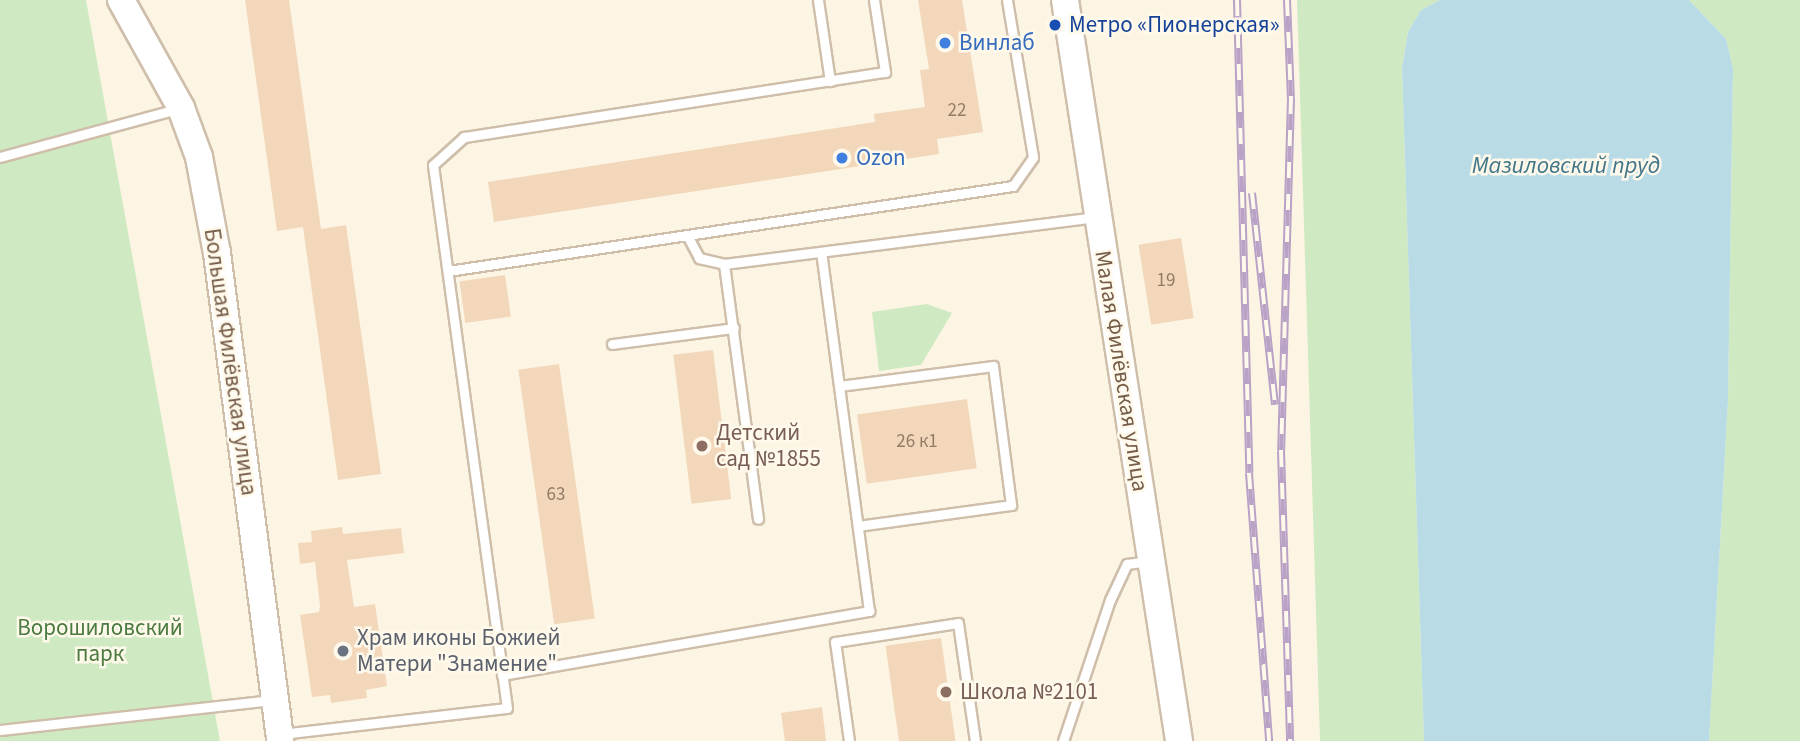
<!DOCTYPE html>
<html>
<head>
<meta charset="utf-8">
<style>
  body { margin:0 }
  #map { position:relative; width:1800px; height:741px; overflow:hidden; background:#fdf5e4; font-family:"Source Sans 3",sans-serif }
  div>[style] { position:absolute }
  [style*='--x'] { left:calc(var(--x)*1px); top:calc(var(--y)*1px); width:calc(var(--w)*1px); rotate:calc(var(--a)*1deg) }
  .green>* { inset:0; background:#cfeac2 }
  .water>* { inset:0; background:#b8dbe6 }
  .building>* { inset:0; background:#f2d7bb; transform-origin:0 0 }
  .roads { filter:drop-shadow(2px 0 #cebeaa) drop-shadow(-2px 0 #cebeaa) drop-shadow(0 2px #cebeaa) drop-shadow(0 -2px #cebeaa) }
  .lane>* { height:9px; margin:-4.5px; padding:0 4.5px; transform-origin:4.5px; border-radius:4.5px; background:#fff }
  .secondary>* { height:26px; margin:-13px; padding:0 13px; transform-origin:13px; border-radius:13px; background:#fff }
  .rail>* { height:8px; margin-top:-4px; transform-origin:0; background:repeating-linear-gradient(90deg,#fff9eb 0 16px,#b9a2c6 0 32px); box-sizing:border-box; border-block:2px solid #b9a2c6 }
  .dots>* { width:19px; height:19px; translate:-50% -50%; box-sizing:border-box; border:4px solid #fff9eb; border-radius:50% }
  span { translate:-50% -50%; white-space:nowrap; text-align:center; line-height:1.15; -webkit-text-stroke:5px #fff9eb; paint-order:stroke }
  .number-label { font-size:19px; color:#947c66 }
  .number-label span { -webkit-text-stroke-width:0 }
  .transit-label { font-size:23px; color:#164399 }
  .left { translate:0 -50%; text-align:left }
  .shop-label { font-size:23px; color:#366cbe }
  .street-label { font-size:23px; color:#755d49 }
  .education-label { font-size:23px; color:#785e54 }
  .park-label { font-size:23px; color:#4c7b41 }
  .worship-label { font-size:23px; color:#5b616d }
  .water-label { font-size:24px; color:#427689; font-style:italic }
</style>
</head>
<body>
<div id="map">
  <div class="green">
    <i style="clip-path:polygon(0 0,86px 0,220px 741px,0 741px)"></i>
    <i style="clip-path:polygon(1297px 0,1440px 0,1421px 10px,1408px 32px,1402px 68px,1424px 741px,1320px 741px)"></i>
    <i style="clip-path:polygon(1689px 0,1800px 0,1800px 741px,1709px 741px,1728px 400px,1733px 68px,1726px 39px)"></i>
    <i style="clip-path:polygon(927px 304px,952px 313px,921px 365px,879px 371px,872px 312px)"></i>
  </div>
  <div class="water">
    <i style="clip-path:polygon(1440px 0,1689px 0,1726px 39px,1733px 68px,1728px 400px,1709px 741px,1424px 741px,1402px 68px,1408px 32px,1421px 10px)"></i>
  </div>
  <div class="building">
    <i style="clip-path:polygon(245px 0,289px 0,321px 229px,346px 225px,381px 474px,338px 480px,303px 227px,277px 231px)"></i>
    <i style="clip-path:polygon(918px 0,962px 0,983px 132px,937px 139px,939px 154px,494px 222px,488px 182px,875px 122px,874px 114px,925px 107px,920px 70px,929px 69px)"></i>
    <i style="left:1181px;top:238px;width:81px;height:43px;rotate:81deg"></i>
    <i style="left:505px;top:275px;width:42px;height:46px;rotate:82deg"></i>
    <i style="left:713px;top:350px;width:150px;height:40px;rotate:83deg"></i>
    <i style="left:559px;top:364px;width:257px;height:41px;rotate:82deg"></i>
    <i style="left:967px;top:399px;width:70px;height:111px;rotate:82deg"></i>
    <i style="clip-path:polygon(342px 527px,343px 534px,401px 528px,404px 553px,347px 560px,354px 607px,375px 604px,387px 686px,366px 690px,367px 698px,331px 703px,330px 695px,312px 697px,300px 615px,319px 612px,320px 606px,315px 562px,300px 564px,298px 543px,312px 542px,311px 531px)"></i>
    <i style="left:941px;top:638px;width:104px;height:56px;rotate:82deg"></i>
    <i style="clip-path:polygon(822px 707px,826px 741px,785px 741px,781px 713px)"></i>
  </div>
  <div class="roads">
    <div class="lane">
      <i style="--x:818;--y:0;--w:82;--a:81.6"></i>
      <i style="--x:0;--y:157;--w:183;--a:-15.2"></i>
      <i style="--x:688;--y:237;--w:24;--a:62"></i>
      <i style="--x:699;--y:258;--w:26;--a:13"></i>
      <i style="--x:724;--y:264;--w:375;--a:-7.2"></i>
      <i style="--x:724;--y:264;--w:257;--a:82.4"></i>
      <i style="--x:448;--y:271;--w:571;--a:-8.56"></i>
      <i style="--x:1013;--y:186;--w:35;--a:-55"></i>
      <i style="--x:1033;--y:157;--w:159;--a:-99.4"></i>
      <i style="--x:612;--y:344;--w:123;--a:-7.5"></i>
      <i style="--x:840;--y:386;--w:154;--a:-7.4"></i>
      <i style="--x:993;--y:366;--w:140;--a:82.6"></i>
      <i style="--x:1011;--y:505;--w:154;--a:172.2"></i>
      <i style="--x:502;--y:675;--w:373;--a:-9.9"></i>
      <i style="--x:869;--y:611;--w:361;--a:-97.6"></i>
      <i style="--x:0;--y:730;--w:274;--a:-6.3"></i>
      <i style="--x:281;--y:734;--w:227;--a:-6.6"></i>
      <i style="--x:507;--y:708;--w:548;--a:-97.76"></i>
      <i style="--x:433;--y:165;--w:42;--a:-42.1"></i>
      <i style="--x:464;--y:137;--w:426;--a:-8.8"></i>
      <i style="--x:885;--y:72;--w:73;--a:-98.7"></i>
      <i style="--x:849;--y:741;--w:100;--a:-98"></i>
      <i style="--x:835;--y:642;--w:124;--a:-8.8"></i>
      <i style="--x:958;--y:623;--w:119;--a:81.8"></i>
      <i style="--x:1063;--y:741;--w:149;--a:-71.6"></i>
      <i style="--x:1110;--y:600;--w:40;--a:-65"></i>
      <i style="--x:1127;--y:564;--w:22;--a:-8"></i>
    </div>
    <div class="secondary">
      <i style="--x:121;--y:0;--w:124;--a:60.9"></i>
      <i style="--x:181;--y:108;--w:52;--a:69.8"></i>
      <i style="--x:199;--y:157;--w:98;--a:79.4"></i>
      <i style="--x:217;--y:253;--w:492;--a:82.6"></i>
      <i style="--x:1065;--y:0;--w:750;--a:81.25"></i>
    </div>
  </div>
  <div class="rail">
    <i style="--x:1237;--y:0;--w:473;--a:88.5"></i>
    <i style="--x:1249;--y:473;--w:269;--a:85.7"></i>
    <i style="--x:1287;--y:0;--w:98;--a:87.7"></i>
    <i style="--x:1291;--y:98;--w:353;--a:91.6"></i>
    <i style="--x:1281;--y:451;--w:290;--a:88.2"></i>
    <i style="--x:1252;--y:193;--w:213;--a:83.8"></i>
  </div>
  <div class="dots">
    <i style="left:1055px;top:25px;background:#1a4fb4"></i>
    <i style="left:945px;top:43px;background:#3f7fe0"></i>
    <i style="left:842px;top:158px;background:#3f7fe0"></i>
    <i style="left:702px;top:446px;background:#8d6e63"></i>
    <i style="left:343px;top:651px;background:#6b7280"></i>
    <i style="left:946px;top:692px;background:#8d6e63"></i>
  </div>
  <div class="number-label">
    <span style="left:957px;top:111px">22</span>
    <span style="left:1166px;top:281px">19</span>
    <span style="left:917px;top:442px">26 к1</span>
    <span style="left:556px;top:495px">63</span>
  </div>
  <div class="transit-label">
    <span class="left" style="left:1069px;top:25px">Метро «Пионерская»</span>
  </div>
  <div class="shop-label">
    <span class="left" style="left:959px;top:43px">Винлаб</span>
    <span class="left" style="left:856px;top:158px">Ozon</span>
  </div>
  <div class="street-label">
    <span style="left:230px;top:362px;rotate:82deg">Большая Филёвская улица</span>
    <span style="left:1121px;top:371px;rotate:81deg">Малая Филёвская улица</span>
  </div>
  <div class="education-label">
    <span class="left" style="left:716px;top:446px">Детский<br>сад №1855</span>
    <span class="left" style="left:960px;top:692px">Школа №2101</span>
  </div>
  <div class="park-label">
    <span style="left:100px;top:641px">Ворошиловский<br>парк</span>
  </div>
  <div class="worship-label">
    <span class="left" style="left:357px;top:651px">Храм иконы Божией<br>Матери "Знамение"</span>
  </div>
  <div class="water-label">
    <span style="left:1566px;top:166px">Мазиловский пруд</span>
  </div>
</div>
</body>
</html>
